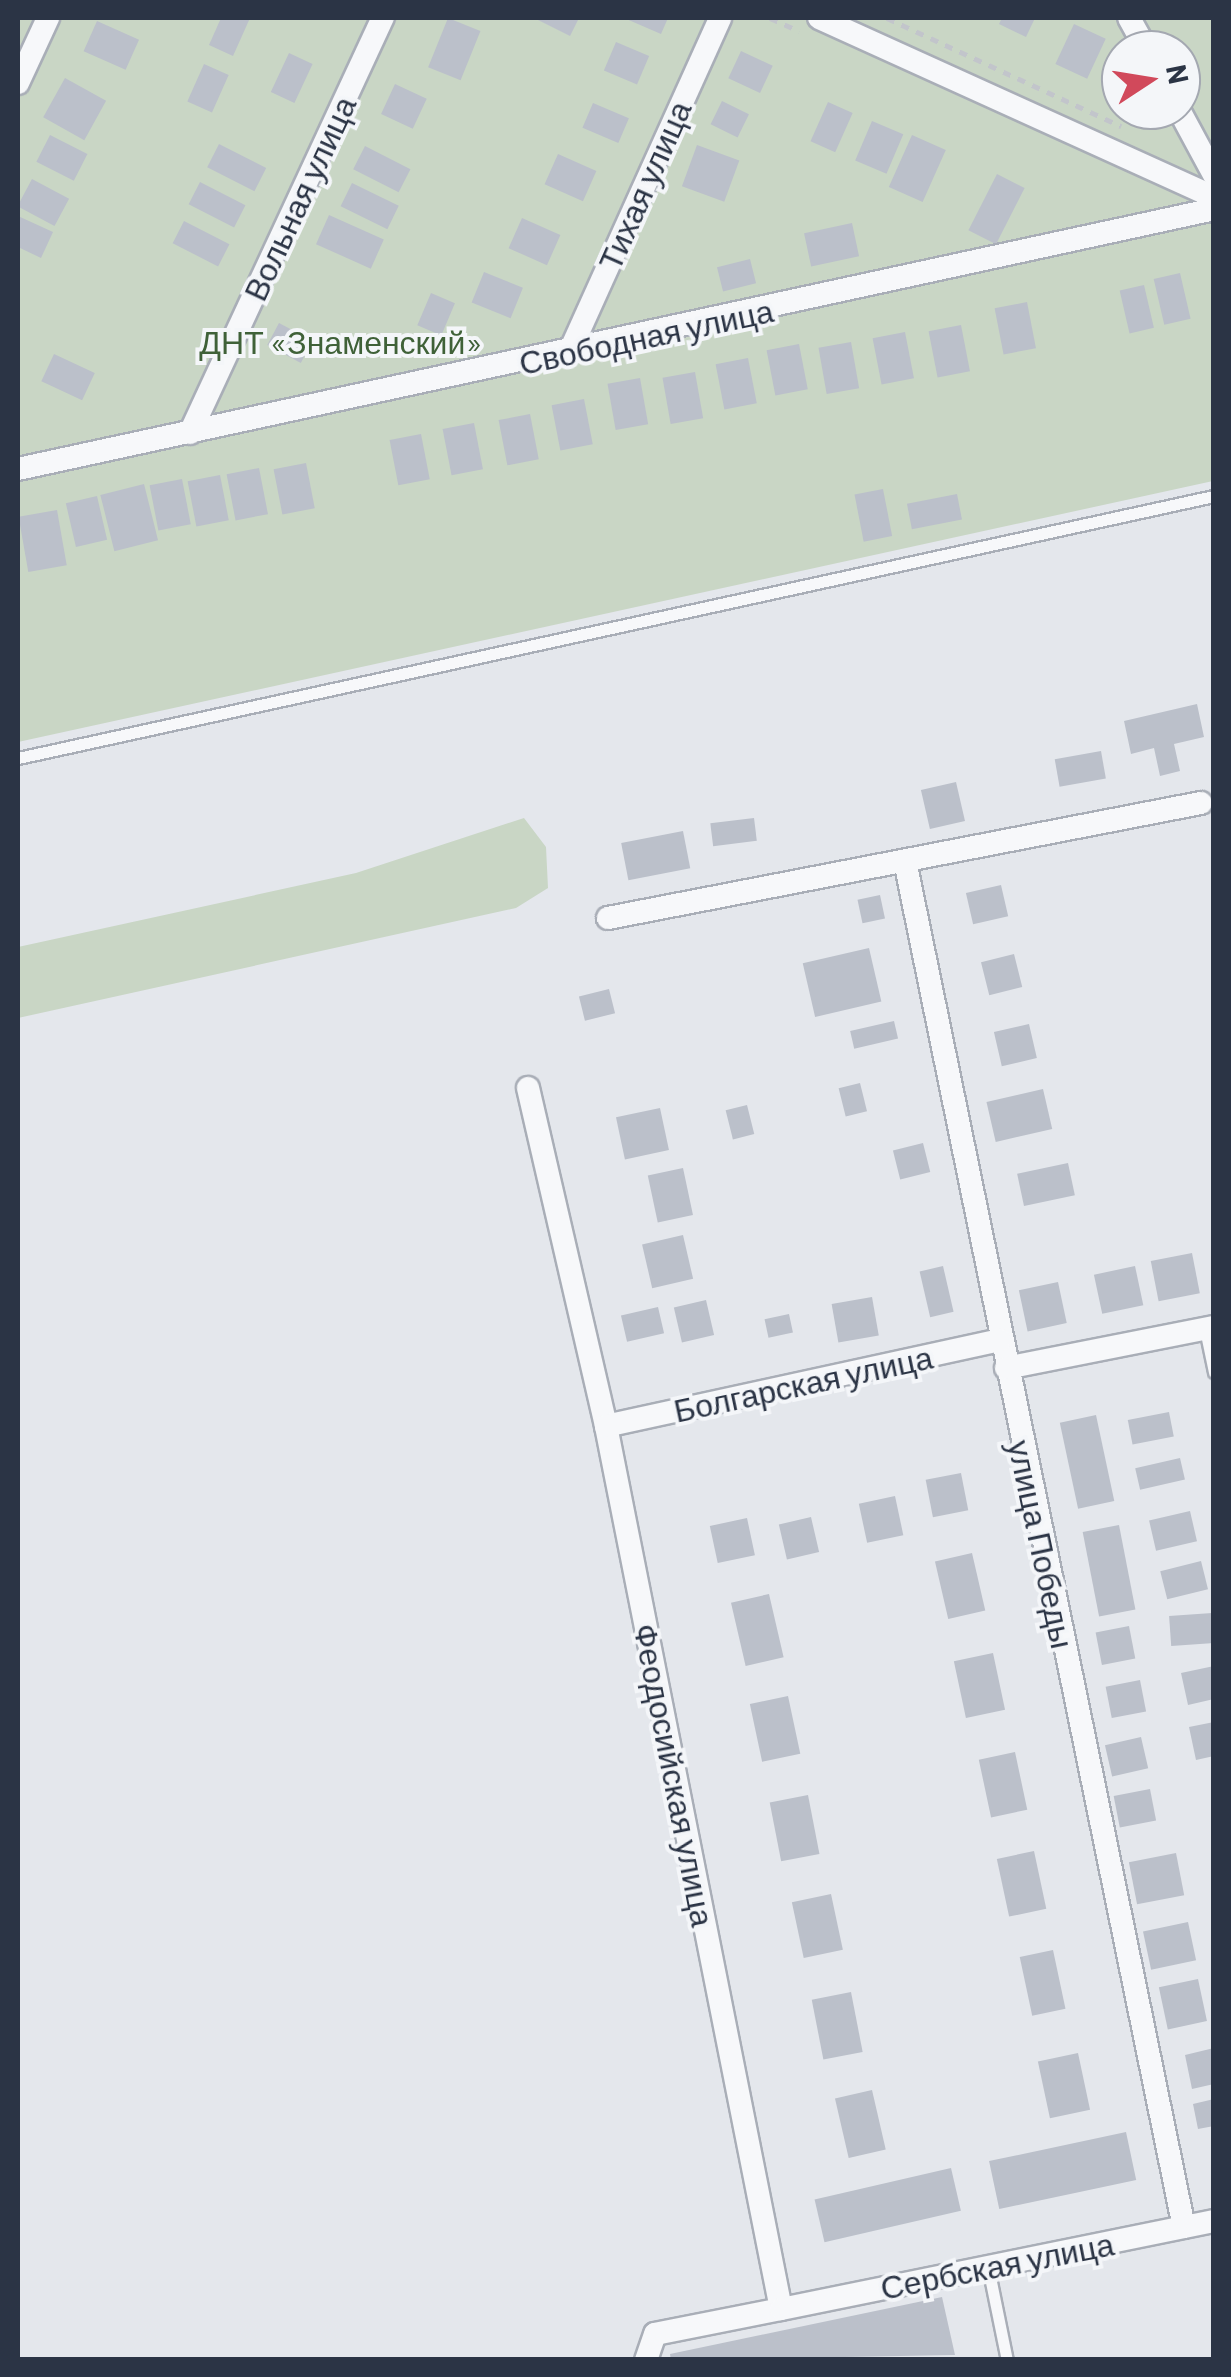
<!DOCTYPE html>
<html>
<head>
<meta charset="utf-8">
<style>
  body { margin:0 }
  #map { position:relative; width:1231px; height:2377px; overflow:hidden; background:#e4e7ec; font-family:Barlow,sans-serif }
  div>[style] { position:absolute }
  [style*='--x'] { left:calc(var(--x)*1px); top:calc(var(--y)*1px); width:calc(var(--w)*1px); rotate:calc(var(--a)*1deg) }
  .green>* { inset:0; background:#c9d6c5 }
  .building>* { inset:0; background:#bbc0ca; transform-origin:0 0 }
  .path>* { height:5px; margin-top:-2.5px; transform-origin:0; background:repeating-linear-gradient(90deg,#c2c5cb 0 8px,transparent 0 16px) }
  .roads { filter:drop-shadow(2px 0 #a9aeb7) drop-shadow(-2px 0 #a9aeb7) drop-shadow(0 2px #a9aeb7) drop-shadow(0 -2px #a9aeb7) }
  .lane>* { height:11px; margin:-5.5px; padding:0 5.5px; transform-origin:5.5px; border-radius:5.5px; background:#f7f8fa }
  .street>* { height:22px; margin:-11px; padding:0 11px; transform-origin:11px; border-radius:11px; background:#f7f8fa }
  span { translate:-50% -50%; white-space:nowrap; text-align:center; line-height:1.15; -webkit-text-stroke:8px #f4f6f9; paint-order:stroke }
  .street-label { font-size:32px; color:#2b3445 }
  .park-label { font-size:32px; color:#3f6138 }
  .frame { position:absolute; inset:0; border:20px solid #2b3445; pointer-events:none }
  .north { position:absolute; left:1101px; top:30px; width:100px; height:100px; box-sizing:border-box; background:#f4f6f9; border:2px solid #a4a8b1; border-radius:50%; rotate:78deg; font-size:28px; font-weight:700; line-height:40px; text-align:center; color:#2b3445 }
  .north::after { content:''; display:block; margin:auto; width:35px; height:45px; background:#d1495b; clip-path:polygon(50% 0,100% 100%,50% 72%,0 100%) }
</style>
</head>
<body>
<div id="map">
  <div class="green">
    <i style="clip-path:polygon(evenodd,18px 18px,1213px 18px,1213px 481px,18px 742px,18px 18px,1121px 50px,1181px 50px,1181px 110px,1121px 110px,1121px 50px)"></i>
    <i style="clip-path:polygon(524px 818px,546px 847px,548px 888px,516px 908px,18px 1018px,18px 947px,356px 873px)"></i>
  </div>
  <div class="building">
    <i style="clip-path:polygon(221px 18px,250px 18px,233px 56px,209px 45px)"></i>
    <i style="left:448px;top:18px;width:35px;height:53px;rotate:22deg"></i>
    <i style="clip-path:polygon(534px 18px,579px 18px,570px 36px)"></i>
    <i style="clip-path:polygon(624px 18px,668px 18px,661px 34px)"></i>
    <i style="clip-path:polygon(1002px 18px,1035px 18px,1026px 37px,999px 24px)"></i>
    <i style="left:97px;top:21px;width:46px;height:33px;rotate:24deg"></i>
    <i style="left:1074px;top:24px;width:35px;height:44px;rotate:25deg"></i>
    <i style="left:616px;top:42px;width:36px;height:31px;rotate:23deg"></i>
    <i style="left:741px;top:51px;width:35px;height:30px;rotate:25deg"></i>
    <i style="left:289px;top:53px;width:26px;height:43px;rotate:25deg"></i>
    <i style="left:204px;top:64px;width:27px;height:41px;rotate:24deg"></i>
    <i style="left:65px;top:78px;width:47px;height:45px;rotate:29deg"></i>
    <i style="left:395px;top:84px;width:35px;height:33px;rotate:25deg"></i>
    <i style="left:722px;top:101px;width:30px;height:26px;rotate:26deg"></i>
    <i style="left:828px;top:102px;width:27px;height:43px;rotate:24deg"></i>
    <i style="left:593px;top:103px;width:39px;height:27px;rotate:23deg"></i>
    <i style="left:872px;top:121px;width:34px;height:43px;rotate:23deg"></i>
    <i style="left:50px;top:135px;width:42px;height:30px;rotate:27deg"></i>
    <i style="left:912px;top:135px;width:37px;height:57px;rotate:24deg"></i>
    <i style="left:219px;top:144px;width:53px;height:26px;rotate:27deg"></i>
    <i style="left:697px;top:145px;width:45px;height:44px;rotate:20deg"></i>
    <i style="left:365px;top:146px;width:51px;height:26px;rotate:27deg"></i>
    <i style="left:558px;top:154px;width:42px;height:33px;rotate:24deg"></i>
    <i style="left:997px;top:174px;width:31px;height:63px;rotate:27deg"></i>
    <i style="left:32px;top:179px;width:42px;height:31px;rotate:28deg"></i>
    <i style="left:200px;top:182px;width:51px;height:25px;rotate:27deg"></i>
    <i style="left:352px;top:183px;width:52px;height:26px;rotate:26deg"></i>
    <i style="left:329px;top:215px;width:60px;height:32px;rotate:24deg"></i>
    <i style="clip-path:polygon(18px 216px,53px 232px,41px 258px,18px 247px)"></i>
    <i style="left:522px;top:218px;width:42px;height:33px;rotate:24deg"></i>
    <i style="left:184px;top:221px;width:51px;height:25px;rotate:27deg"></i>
    <i style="left:852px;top:223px;width:34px;height:49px;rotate:78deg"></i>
    <i style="left:750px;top:259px;width:25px;height:34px;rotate:76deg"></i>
    <i style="left:484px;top:272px;width:42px;height:33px;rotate:22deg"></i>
    <i style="left:1180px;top:273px;width:47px;height:27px;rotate:77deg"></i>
    <i style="left:1144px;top:285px;width:44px;height:25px;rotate:77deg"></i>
    <i style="left:431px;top:293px;width:26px;height:35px;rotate:23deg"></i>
    <i style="left:1027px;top:302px;width:47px;height:33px;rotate:79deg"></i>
    <i style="left:279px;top:323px;width:38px;height:25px;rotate:28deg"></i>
    <i style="left:961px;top:325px;width:47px;height:33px;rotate:79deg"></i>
    <i style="left:905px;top:332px;width:47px;height:33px;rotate:79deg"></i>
    <i style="left:851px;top:342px;width:47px;height:33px;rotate:80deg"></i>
    <i style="left:799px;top:344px;width:46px;height:33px;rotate:79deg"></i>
    <i style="left:54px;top:354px;width:45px;height:30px;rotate:25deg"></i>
    <i style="left:748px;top:358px;width:46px;height:33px;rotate:79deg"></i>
    <i style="left:695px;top:372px;width:47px;height:33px;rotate:80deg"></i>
    <i style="left:640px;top:378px;width:47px;height:33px;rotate:80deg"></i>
    <i style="left:584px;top:399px;width:46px;height:33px;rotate:79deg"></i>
    <i style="left:530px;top:414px;width:46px;height:32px;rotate:79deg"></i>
    <i style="left:474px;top:423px;width:47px;height:32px;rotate:79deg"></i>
    <i style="left:421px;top:434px;width:46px;height:32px;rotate:79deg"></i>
    <i style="left:306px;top:463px;width:46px;height:33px;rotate:79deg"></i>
    <i style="left:259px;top:468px;width:47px;height:33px;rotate:79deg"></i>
    <i style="left:220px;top:475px;width:46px;height:33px;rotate:79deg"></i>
    <i style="left:182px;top:479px;width:46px;height:33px;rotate:79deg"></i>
    <i style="left:144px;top:484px;width:58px;height:45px;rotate:76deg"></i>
    <i style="left:883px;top:489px;width:48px;height:29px;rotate:79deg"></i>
    <i style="left:957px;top:494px;width:26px;height:51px;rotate:79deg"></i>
    <i style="left:97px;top:496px;width:45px;height:32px;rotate:77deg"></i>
    <i style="left:57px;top:510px;width:56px;height:39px;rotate:80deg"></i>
    <i style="clip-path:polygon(1197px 704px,1204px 737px,1174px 744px,1180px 771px,1160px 776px,1154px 748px,1131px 754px,1124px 721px)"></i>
    <i style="left:1101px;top:751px;width:28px;height:47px;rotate:80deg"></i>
    <i style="left:956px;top:782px;width:40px;height:36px;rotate:77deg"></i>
    <i style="left:754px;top:818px;width:23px;height:44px;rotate:83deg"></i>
    <i style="left:683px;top:831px;width:38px;height:63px;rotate:79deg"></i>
    <i style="left:1001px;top:885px;width:32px;height:36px;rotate:77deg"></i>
    <i style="left:880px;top:895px;width:24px;height:23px;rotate:78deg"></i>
    <i style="left:869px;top:948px;width:55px;height:68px;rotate:77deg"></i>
    <i style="left:1014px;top:954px;width:34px;height:34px;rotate:76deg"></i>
    <i style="left:609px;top:989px;width:25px;height:31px;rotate:76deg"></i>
    <i style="left:894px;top:1021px;width:18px;height:45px;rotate:77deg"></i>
    <i style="left:1029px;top:1024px;width:35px;height:36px;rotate:77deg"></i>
    <i style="left:860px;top:1083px;width:29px;height:22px;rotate:76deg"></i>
    <i style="left:1043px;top:1089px;width:41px;height:58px;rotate:77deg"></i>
    <i style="left:747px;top:1105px;width:30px;height:22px;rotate:76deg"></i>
    <i style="left:660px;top:1108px;width:43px;height:45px;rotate:78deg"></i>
    <i style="left:923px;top:1143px;width:30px;height:31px;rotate:76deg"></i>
    <i style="left:1068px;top:1163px;width:33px;height:52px;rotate:78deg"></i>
    <i style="left:683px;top:1168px;width:48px;height:36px;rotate:78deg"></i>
    <i style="left:683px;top:1235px;width:45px;height:42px;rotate:77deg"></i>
    <i style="left:1192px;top:1253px;width:41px;height:42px;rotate:79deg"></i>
    <i style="left:943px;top:1266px;width:47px;height:24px;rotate:77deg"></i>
    <i style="left:1135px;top:1266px;width:40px;height:42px;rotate:78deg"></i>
    <i style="left:1058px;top:1282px;width:42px;height:40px;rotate:78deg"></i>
    <i style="left:872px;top:1297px;width:39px;height:41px;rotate:80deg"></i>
    <i style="left:706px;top:1300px;width:36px;height:33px;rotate:77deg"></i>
    <i style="left:658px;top:1307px;width:27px;height:38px;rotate:77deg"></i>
    <i style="left:789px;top:1314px;width:19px;height:25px;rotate:78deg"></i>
    <i style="left:1169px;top:1412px;width:25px;height:42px;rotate:79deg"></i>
    <i style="left:1096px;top:1415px;width:88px;height:37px;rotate:78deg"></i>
    <i style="left:1180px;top:1458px;width:22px;height:46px;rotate:77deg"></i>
    <i style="left:961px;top:1473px;width:38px;height:36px;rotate:79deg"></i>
    <i style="left:895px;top:1496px;width:40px;height:37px;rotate:78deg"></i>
    <i style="left:1190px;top:1511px;width:31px;height:42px;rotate:77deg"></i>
    <i style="left:811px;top:1517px;width:36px;height:33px;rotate:77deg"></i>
    <i style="left:747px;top:1518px;width:38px;height:38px;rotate:78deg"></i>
    <i style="left:1119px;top:1525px;width:86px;height:37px;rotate:79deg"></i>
    <i style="left:972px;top:1553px;width:59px;height:38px;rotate:77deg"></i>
    <i style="left:1201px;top:1561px;width:29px;height:42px;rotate:76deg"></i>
    <i style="left:769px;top:1594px;width:65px;height:39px;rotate:77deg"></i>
    <i style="left:1212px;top:1613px;width:30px;height:43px;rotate:86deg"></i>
    <i style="left:1129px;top:1626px;width:33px;height:34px;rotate:79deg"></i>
    <i style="left:993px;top:1653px;width:58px;height:40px;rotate:78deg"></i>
    <i style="clip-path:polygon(1214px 1666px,1214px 1699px,1188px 1705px,1181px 1673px)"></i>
    <i style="left:1140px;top:1680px;width:32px;height:35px;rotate:79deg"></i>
    <i style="left:788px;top:1696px;width:59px;height:39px;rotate:78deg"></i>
    <i style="clip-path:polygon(1214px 1722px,1214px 1756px,1196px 1760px,1189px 1727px)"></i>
    <i style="left:1141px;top:1737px;width:32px;height:37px;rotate:77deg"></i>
    <i style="left:1015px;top:1752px;width:59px;height:37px;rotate:78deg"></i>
    <i style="left:1150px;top:1789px;width:32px;height:37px;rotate:79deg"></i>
    <i style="left:808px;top:1795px;width:60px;height:39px;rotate:79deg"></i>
    <i style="left:1034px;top:1851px;width:59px;height:38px;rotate:78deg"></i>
    <i style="left:1176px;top:1853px;width:43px;height:48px;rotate:79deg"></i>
    <i style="left:831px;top:1894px;width:57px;height:40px;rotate:78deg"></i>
    <i style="left:1188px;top:1922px;width:39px;height:46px;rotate:78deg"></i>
    <i style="left:1053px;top:1950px;width:60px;height:34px;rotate:78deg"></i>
    <i style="left:1198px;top:1979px;width:43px;height:40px;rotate:78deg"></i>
    <i style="left:851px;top:1992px;width:61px;height:40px;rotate:79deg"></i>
    <i style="clip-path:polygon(1214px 2048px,1214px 2084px,1192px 2089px,1185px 2055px)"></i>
    <i style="left:1078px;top:2053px;width:58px;height:41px;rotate:78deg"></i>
    <i style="left:872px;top:2090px;width:61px;height:38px;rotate:77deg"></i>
    <i style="clip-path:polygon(1214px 2099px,1214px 2126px,1198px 2129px,1193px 2104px)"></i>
    <i style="left:1126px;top:2132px;width:49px;height:140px;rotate:78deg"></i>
    <i style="left:951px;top:2168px;width:44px;height:140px;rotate:77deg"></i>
    <i style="clip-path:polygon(942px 2297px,955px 2355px,671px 2360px,670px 2354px)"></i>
  </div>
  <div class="path">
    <i style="--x:770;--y:18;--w:32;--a:24"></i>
    <i style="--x:887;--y:18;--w:258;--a:24.8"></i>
  </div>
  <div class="roads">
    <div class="lane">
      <i style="--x:18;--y:758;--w:1224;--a:-12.36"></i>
      <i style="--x:1205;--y:1329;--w:44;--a:78.2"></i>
      <i style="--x:988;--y:2267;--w:95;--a:78.5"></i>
    </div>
    <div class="street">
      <i style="--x:819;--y:18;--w:434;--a:24.4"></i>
      <i style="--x:1129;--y:18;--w:37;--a:61"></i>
      <i style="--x:18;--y:83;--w:72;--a:-65.2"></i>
      <i style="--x:1179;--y:110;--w:74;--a:61.7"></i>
      <i style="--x:569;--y:353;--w:367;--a:-65.7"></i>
      <i style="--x:190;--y:433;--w:458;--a:-65.1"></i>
      <i style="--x:18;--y:469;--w:1224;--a:-12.26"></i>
      <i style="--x:905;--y:861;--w:1394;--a:78.46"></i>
      <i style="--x:608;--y:918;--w:604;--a:-10.98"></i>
      <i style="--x:528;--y:1088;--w:347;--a:77"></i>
      <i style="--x:606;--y:1426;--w:900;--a:78.79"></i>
      <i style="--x:781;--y:2309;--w:128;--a:168.8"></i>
      <i style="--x:655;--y:2334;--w:28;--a:109"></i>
      <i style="--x:1006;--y:1368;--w:212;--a:-11.2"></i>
      <i style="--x:606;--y:1426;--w:403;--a:-12.3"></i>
      <i style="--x:781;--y:2309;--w:442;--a:-11.5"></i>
    </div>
  </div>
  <div class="street-label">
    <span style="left:644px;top:185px;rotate:-66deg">Тихая улица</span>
    <span style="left:299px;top:198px;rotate:-65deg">Вольная улица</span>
    <span style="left:646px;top:336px;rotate:-12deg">Свободная улица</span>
    <span style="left:803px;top:1383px;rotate:-12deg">Болгарская улица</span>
    <span style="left:1042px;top:1544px;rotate:78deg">улица Победы</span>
    <span style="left:675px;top:1775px;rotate:79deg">Феодосийская улица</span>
    <span style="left:997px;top:2265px;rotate:-11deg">Сербская улица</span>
  </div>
  <div class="park-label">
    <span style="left:341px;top:341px">ДНТ «Знаменский»</span>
  </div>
  <div class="frame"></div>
  <div class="north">N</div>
</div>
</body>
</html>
